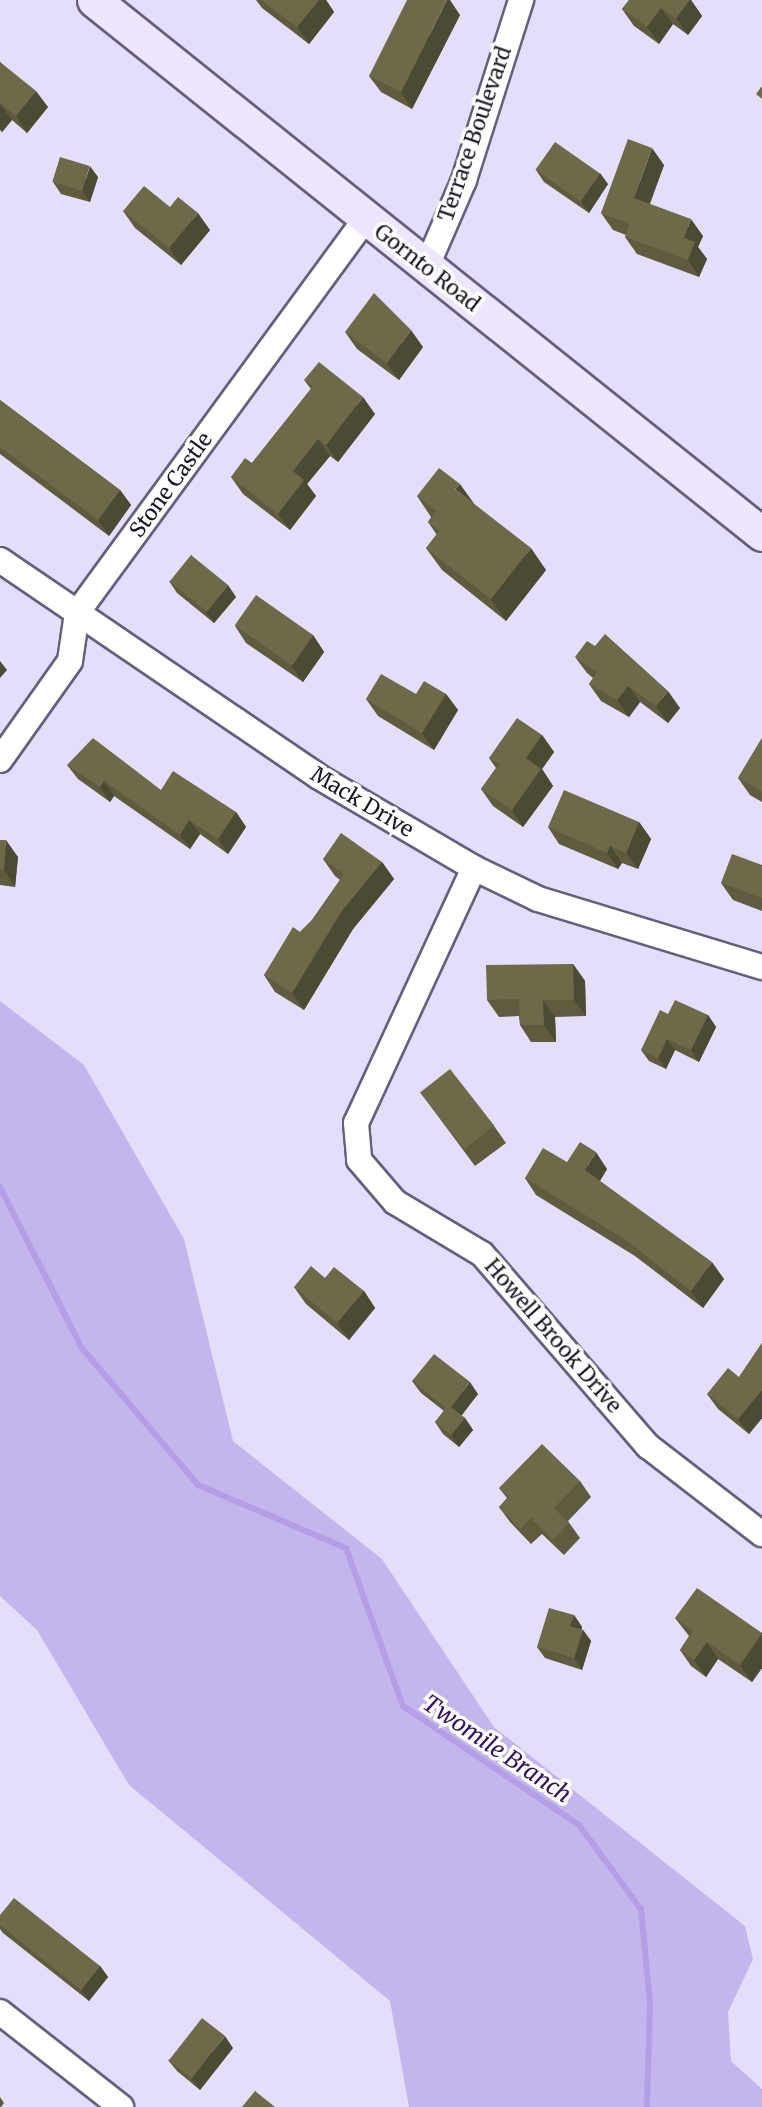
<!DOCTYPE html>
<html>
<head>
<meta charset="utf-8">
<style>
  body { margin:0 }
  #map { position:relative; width:762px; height:2107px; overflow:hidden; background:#e5defb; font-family:Merriweather,serif }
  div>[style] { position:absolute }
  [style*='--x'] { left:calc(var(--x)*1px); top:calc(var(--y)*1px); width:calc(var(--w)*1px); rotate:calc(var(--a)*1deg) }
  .green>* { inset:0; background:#c4b6ed }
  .stream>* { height:6px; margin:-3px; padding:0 3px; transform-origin:3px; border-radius:3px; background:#b29fe5 }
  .roads { filter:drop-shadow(2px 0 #665f7d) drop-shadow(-2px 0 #665f7d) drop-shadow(0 2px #665f7d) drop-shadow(0 -2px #665f7d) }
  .minor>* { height:24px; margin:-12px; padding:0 12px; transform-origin:12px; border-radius:12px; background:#fff }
  .secondary>* { height:33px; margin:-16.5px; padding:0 16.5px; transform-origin:16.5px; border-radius:16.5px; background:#ede6fe }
  .wall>* { inset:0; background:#5e5b3f }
  .shaded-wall>* { inset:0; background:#4c4a33 }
  .building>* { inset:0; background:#6d6a49; transform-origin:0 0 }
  span { translate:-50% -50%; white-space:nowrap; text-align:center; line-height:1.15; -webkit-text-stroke:7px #fff; paint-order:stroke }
  .street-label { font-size:21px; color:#191522 }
  .water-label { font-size:23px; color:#331062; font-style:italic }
</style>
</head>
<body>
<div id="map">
  <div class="green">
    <i style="clip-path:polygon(0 1001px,84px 1065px,184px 1239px,233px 1441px,382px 1559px,494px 1727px,745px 1926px,753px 1959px,728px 2012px,731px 2061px,762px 2089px,762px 2107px,409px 2107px,390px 2001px,129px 1785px,37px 1630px,0 1596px)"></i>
  </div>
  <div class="stream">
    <i style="--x:0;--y:1187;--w:179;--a:63.1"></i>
    <i style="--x:81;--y:1347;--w:181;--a:49.7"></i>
    <i style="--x:198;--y:1485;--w:161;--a:23.1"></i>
    <i style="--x:346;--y:1548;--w:168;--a:70.2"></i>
    <i style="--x:403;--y:1706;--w:212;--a:34.1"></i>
    <i style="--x:579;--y:1825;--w:104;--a:53.6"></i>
    <i style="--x:641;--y:1909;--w:94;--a:84.5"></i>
    <i style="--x:650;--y:2003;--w:104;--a:91.7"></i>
  </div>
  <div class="roads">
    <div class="minor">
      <i style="--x:426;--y:268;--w:96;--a:-66.6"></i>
      <i style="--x:464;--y:180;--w:189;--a:-72.4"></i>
      <i style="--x:0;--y:560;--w:386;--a:34.2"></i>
      <i style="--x:319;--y:777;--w:180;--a:30.4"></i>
      <i style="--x:474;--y:868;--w:71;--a:25.8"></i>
      <i style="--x:538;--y:899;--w:234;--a:16.9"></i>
      <i style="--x:0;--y:760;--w:121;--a:-54.7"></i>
      <i style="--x:70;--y:661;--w:49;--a:-81.7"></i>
      <i style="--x:77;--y:613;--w:488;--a:-53.8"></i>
      <i style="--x:474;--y:868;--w:281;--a:114.8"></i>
      <i style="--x:356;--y:1123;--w:37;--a:85"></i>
      <i style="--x:359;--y:1160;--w:55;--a:49.4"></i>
      <i style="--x:395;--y:1202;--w:101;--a:30.9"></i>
      <i style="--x:482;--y:1254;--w:254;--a:49.2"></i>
      <i style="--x:648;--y:1446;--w:144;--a:37.7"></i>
      <i style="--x:0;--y:2012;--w:154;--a:38.1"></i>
    </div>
    <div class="secondary">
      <i style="--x:94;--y:0;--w:855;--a:38.64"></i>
    </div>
  </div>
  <div class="wall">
    <i style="clip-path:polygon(256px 0,326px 0,334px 12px,309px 44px,262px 8px)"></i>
    <i style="clip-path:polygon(629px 0,691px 0,702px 16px,688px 35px,673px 24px,659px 44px,634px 26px,622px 9px)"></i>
    <i style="clip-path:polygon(460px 15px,412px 109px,381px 92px,369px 76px)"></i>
    <i style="clip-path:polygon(0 62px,48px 107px,27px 133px,12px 120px,2px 132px,0 130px)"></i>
    <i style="clip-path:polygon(664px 165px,650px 204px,703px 236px,698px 247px,707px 259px,699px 277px,637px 254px,625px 237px,626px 235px,613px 230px,601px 213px)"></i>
    <i style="clip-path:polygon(536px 170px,608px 184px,589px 213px,544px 182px)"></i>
    <i style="clip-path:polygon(98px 177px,90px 202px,61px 194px,53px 182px)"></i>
    <i style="clip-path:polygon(170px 207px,210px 230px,181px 265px,135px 228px,123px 211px)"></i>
    <i style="clip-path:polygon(345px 332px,423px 347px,399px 380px,357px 349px)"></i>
    <i style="clip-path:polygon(304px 380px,375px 414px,338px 462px,330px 456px,307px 484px,316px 496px,290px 530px,243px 494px,231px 477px,252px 463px,311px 389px)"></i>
    <i style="clip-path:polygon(0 400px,120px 490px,131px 505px,109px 536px,0 454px)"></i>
    <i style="clip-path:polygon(417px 496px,473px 503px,546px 570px,506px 621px,442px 570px,426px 548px,437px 535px,428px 522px,431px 517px)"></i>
    <i style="clip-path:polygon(169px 581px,236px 597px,214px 623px,177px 593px)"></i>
    <i style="clip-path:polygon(235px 626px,313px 635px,324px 652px,303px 682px,246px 643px)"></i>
    <i style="clip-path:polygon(575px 657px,680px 708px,668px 723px,640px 702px,629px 717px,601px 701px,589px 684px,593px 678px,587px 673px)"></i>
    <i style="clip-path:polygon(416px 694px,446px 694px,458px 710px,434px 750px,378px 716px,366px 699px)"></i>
    <i style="clip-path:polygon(542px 735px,554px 752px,542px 769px,553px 786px,523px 827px,493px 806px,481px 789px,496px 768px,489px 758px)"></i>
    <i style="clip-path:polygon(762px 738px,762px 802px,750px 795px,738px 778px)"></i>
    <i style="clip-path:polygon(67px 765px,161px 790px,236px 812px,246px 827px,228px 854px,200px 834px,190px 849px,114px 796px,110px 802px,78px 779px)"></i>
    <i style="clip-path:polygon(639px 822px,651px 839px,638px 869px,622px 863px,618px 869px,559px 844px,548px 827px)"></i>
    <i style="clip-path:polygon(0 840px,18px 857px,15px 887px,0 885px)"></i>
    <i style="clip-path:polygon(323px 859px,382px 862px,394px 879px,353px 929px,304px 1010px,275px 992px,264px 975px,300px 932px,312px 920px,340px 880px,335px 876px)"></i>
    <i style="clip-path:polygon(762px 865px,762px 911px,733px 900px,721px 883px)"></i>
    <i style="clip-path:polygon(573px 964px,585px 981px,586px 1016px,555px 1017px,556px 1042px,531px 1042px,520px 1025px,519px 1016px,499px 1017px,487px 1000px)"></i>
    <i style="clip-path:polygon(708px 1015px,716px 1027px,699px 1062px,675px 1050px,666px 1069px,649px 1061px,641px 1050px)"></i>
    <i style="clip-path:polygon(420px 1092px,494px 1126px,506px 1143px,475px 1166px)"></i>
    <i style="clip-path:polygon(567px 1162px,607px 1169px,600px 1181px,724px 1279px,703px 1308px,635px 1256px,536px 1195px,525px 1178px)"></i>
    <i style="clip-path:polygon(325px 1278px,364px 1291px,375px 1308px,349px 1340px,306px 1304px,294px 1287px)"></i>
    <i style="clip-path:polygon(762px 1343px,762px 1418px,749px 1434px,718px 1409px,707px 1394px,739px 1377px)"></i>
    <i style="clip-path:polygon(412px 1381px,478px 1394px,461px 1415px,465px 1418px,473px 1430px,459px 1447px,443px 1434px,435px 1422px,444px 1411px,421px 1393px)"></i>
    <i style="clip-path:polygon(580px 1481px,591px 1497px,568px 1521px,580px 1538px,564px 1555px,542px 1534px,531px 1544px,510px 1522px,499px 1507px,507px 1498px,499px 1488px)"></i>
    <i style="clip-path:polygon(574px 1615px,582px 1627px,581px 1629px,583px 1630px,591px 1641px,582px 1670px,545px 1658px,537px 1647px)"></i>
    <i style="clip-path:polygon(675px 1618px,762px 1633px,762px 1668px,752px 1682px,718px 1659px,706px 1677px,691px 1666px,680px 1650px,689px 1636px)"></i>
    <i style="clip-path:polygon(0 1915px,100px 1966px,108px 1977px,89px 2001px,3px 1933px,0 1929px)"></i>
    <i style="clip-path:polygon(233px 2048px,200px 2090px,177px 2071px,168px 2060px)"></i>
    <i style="clip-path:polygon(0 2097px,4px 2103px,1px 2107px,0 2107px)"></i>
  </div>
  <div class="shaded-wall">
    <i style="clip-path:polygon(319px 0,326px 0,334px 12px,309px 44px,297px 27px)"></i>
    <i style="clip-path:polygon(447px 0,450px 0,460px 15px,412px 109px,401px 92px)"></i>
    <i style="clip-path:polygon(690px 0,691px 0,702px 16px,688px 35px,676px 18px)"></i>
    <i style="clip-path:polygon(661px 8px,673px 24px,659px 44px,647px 27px)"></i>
    <i style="clip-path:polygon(36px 91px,48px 107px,27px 133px,16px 116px)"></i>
    <i style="clip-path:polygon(0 104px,12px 120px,2px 132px,0 128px)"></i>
    <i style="clip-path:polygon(652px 148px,664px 165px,645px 215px,634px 198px)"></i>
    <i style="clip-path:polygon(90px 166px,98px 177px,90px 202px,82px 191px)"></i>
    <i style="clip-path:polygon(600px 173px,608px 184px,589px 213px,581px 201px)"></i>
    <i style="clip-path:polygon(198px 213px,210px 230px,181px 265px,169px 248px)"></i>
    <i style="clip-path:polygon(691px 219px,703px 236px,698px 247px,707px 259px,699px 277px,688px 260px,684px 238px)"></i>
    <i style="clip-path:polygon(411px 330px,423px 347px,399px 380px,387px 363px)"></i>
    <i style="clip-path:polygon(363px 397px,375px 414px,338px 462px,326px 445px)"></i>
    <i style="clip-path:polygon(318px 439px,330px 456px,307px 484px,316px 496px,290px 530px,278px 514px,293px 471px)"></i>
    <i style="clip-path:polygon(460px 484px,475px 505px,455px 489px)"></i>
    <i style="clip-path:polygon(120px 490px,131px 505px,109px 536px,98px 520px)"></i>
    <i style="clip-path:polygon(531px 548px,546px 570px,506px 621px,491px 599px)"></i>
    <i style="clip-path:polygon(228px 585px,236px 597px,214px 623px,206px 612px)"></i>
    <i style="clip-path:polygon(313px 635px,324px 652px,303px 682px,291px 666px)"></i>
    <i style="clip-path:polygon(0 661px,7px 670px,0 678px)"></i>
    <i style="clip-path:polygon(628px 686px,640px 702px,629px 717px,617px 700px)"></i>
    <i style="clip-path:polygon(668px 691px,680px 708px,668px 723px,656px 706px)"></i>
    <i style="clip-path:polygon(446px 694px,458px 710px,434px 750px,422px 733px)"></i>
    <i style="clip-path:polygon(542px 735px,554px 752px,542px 769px,553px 786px,523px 827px,512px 810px,526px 758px)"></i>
    <i style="clip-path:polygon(104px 781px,114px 796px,110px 802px,100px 787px)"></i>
    <i style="clip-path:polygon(236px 812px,246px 827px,228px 854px,218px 839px)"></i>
    <i style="clip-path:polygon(189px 820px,200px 834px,190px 849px,180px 835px)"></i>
    <i style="clip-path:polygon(639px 822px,651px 839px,638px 869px,626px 853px)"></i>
    <i style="clip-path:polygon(6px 840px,18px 857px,15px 887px,4px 870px)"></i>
    <i style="clip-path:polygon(610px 846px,622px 863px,618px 869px,607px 853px)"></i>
    <i style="clip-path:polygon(382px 862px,394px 879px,353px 929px,304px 1010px,292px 993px,341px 912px)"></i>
    <i style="clip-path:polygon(573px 964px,585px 981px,586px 1016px,574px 1000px)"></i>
    <i style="clip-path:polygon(543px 1000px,555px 1017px,556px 1042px,544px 1025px)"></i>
    <i style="clip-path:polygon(708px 1015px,716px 1027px,699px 1062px,691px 1050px)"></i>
    <i style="clip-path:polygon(667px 1039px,675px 1050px,666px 1069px,658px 1058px)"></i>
    <i style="clip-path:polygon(596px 1152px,607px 1169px,596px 1187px,585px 1170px)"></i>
    <i style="clip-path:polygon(712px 1262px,724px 1279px,703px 1308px,691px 1291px)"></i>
    <i style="clip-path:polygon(364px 1291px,375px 1308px,349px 1340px,337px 1323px)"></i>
    <i style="clip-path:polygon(470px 1382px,478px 1394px,459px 1419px,451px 1407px)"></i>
    <i style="clip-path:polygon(762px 1390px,762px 1418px,749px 1434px,738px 1419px)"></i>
    <i style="clip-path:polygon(465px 1418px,473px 1430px,459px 1447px,451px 1435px)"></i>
    <i style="clip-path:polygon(574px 1615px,582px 1627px,579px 1638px,570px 1626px)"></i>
    <i style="clip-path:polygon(583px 1630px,591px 1641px,582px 1670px,574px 1658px)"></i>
    <i style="clip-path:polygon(762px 1634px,762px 1668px,752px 1682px,740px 1665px)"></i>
    <i style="clip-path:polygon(707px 1642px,718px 1659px,706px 1677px,694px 1660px)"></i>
    <i style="clip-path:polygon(100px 1966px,108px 1977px,89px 2001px,81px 1990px)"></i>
    <i style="clip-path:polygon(225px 2036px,233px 2048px,200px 2090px,191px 2078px)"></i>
  </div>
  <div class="building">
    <i style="clip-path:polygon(261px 0,319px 0,297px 27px)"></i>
    <i style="clip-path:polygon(407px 0,447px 0,401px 92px,369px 76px)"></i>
    <i style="clip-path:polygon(629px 0,690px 0,676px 18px,661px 8px,647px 27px,622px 9px)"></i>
    <i style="clip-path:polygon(0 62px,36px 91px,16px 116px,0 103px)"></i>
    <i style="clip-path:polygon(762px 86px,762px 99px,756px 94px)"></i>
    <i style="clip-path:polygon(628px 139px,652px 148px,634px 198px,691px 219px,684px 238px,695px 242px,688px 260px,625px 237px,629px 224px,601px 213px)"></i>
    <i style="left:555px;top:142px;width:55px;height:34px;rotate:35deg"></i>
    <i style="left:60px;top:157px;width:31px;height:26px;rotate:17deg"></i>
    <i style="clip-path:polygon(144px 186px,170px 207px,178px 197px,198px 213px,169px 248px,123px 211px)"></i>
    <i style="clip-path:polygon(374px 293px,411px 330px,387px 363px,345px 332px)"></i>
    <i style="clip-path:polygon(319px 362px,363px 397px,326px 445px,318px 439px,293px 471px,304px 480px,278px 514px,231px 477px,245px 458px,252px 463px,313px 386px,304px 380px)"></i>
    <i style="clip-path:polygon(0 400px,120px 490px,98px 520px,0 447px)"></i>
    <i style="clip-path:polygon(439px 468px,460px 484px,455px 489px,531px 548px,491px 599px,426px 548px,439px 531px,428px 522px,436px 511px,417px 496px)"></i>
    <i style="left:191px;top:555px;width:48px;height:34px;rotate:39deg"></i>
    <i style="left:256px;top:595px;width:70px;height:37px;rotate:35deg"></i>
    <i style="clip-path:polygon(605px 634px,668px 691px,656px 706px,628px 686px,617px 700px,589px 684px,597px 672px,575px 657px,587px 641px,595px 646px)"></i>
    <i style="clip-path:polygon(381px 674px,416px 694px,424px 681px,446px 694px,422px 733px,366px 699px)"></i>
    <i style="clip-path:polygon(517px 718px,542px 735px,526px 758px,541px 769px,512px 810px,481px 789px,499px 764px,489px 758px)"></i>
    <i style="clip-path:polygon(93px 738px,161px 790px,173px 771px,236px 812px,218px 839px,189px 820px,180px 835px,104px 781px,100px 787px,67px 765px)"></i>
    <i style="clip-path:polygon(762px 738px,762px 792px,738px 778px)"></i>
    <i style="clip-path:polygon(564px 790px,639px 822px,626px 853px,610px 846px,607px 853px,548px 827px)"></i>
    <i style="clip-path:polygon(341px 833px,382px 862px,341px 912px,292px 993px,264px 975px,293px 927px,300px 932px,312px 920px,344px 874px,323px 859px)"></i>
    <i style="clip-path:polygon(0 840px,6px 840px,4px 870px,0 869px)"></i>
    <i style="clip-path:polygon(732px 854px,762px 865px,762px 898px,721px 883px)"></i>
    <i style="clip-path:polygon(573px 964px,574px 1000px,543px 1000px,544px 1025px,520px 1025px,519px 999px,487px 1000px,486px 965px)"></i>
    <i style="clip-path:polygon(675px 1000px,708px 1015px,691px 1050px,667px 1039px,658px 1058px,641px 1050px,660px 1010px,668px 1014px)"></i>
    <i style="left:450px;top:1069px;width:72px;height:38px;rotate:52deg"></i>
    <i style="clip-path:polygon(580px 1142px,596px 1152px,585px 1170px,712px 1262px,691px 1291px,624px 1239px,525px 1178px,543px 1148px,567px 1162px)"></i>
    <i style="clip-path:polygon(311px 1266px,325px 1278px,334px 1267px,364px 1291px,337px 1323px,294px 1287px)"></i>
    <i style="clip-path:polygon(762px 1343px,762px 1390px,738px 1419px,707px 1394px,728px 1368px,739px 1377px)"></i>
    <i style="clip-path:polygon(434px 1354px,470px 1382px,451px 1407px,465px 1418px,451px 1435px,435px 1422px,446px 1408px,412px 1381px)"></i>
    <i style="clip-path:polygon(542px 1444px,580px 1481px,554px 1508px,569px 1523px,553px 1540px,531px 1518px,520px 1529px,499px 1507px,509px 1497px,499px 1488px)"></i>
    <i style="clip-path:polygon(697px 1588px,762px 1633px,740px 1665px,707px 1642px,694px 1660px,680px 1650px,693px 1631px,675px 1618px)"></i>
    <i style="clip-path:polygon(549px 1608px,574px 1615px,570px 1626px,583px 1630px,574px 1658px,537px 1647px)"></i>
    <i style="clip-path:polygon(14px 1898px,100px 1966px,81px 1990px,0 1925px,0 1915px)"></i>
    <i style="left:202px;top:2018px;width:29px;height:54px;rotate:38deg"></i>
    <i style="clip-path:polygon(255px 2091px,275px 2107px,242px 2107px)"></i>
  </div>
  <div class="street-label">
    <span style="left:475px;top:134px;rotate:-71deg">Terrace Boulevard</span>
    <span style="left:427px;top:268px;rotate:38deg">Gornto Road</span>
    <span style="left:171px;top:485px;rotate:-54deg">Stone Castle</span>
    <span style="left:362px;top:802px;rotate:31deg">Mack Drive</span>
    <span style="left:553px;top:1336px;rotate:49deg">Howell Brook Drive</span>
  </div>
  <div class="water-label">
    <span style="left:497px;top:1749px;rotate:34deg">Twomile Branch</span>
  </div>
</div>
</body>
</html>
